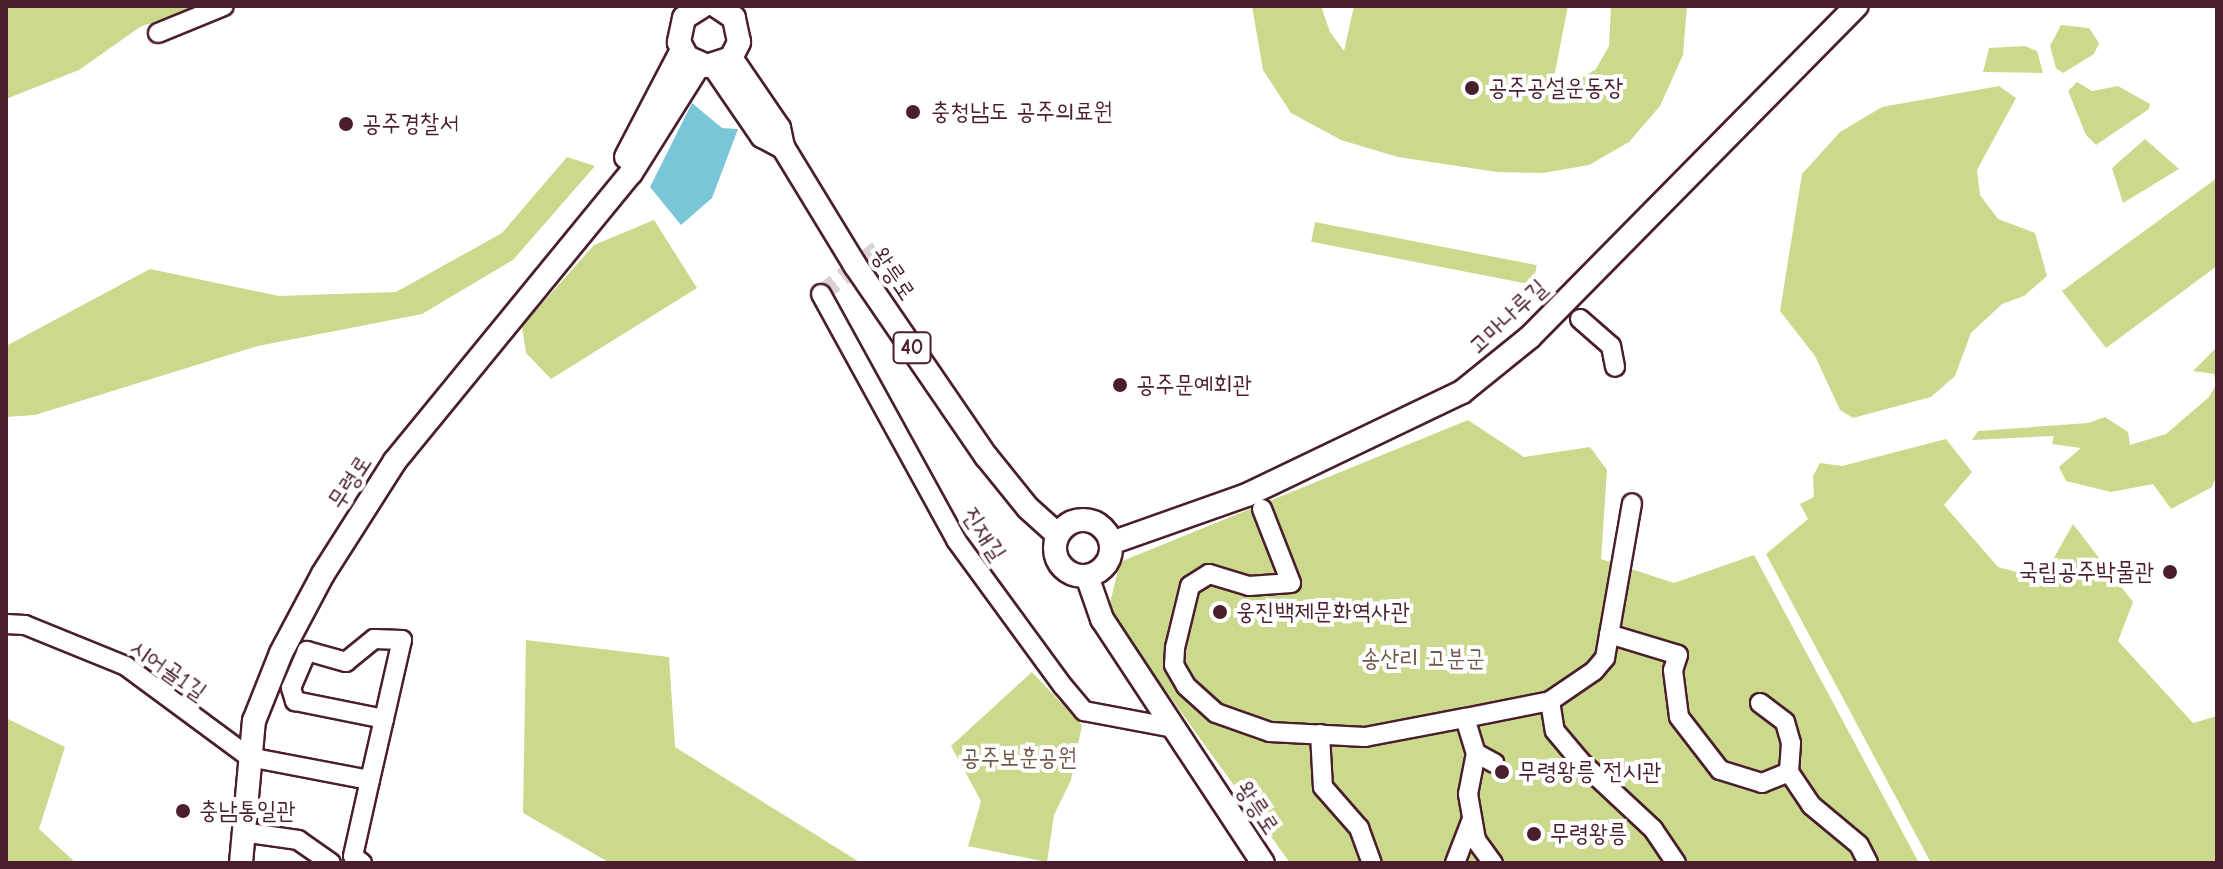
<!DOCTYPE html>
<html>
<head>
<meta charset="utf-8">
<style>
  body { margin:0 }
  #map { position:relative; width:2223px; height:869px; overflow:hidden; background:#fff; font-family:"Comic Neue","Poor Story",sans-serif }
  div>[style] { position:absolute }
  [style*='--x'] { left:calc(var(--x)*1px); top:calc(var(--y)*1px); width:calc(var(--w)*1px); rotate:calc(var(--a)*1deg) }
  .green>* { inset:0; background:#cbd98c; transform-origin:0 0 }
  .water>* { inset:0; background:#79c6d8 }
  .minor-tunnel>* { height:18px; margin-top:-9px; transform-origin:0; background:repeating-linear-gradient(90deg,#dbd2d5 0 18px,transparent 0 27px) }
  .roads { filter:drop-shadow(2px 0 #4a1f2b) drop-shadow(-2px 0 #4a1f2b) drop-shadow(0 2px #4a1f2b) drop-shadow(0 -2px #4a1f2b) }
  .minor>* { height:18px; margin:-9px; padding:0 9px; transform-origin:9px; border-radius:9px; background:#fff }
  .major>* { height:22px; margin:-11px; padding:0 11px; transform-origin:11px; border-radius:11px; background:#fff }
  .major>.ring { margin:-11px; padding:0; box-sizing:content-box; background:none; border:22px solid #fff; border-radius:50% }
  .dots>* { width:22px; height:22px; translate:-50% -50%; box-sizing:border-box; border:4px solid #fff; border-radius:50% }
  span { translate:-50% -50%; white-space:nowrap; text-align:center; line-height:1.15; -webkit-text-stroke:8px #fff; paint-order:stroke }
  .shield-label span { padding:2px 6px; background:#fff; border:2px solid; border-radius:6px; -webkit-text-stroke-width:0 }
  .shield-label { font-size:22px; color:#4a1f2b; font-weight:700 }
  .poi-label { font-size:24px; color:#4a1f2b }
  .left { translate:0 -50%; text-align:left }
  .right { translate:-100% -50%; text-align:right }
  .street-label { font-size:24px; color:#4a1f2b }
  .park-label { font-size:24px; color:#715748 }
  .frame { position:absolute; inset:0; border:8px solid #4a1f2b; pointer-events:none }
</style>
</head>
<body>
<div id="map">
  <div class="green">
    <i style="clip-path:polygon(6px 6px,197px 6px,140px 27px,79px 70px,6px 99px)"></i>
    <i style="clip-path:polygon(1252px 6px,1321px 6px,1330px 32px,1344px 51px,1354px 6px,1568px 6px,1550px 98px,1596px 69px,1609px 46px,1611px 6px,1687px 6px,1683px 55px,1660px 106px,1629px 142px,1589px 165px,1543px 173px,1497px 172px,1398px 157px,1341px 140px,1291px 113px,1263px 70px)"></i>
    <i style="clip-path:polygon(2061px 25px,2089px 28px,2099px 43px,2094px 54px,2063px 73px,2056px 68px,2050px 46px)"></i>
    <i style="clip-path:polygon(2025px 46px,2037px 51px,2043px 73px,1983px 72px,1989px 48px)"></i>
    <i style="clip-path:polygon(2077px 82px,2092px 91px,2118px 86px,2150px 104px,2149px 109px,2096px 145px,2086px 135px,2068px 91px)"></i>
    <i style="clip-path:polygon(1999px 86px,2016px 98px,1977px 170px,1980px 195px,1998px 219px,2035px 233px,2047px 276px,2024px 296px,2002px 304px,1971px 333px,1955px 376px,1931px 397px,1853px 418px,1840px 410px,1815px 356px,1780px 311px,1802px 174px,1840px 132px,1882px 107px)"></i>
    <i style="clip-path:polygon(2145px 139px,2179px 169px,2123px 203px,2112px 168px)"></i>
    <i style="clip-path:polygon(567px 157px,595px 166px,513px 260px,422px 314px,258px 346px,35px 415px,6px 417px,6px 346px,150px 269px,279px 296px,396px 292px,502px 233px)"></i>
    <i style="clip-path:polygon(2217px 178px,2217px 266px,2106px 348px,2062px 291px)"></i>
    <i style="clip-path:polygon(654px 220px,697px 288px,551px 379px,526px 353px,522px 326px,594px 245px)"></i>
    <i style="left:1315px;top:222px;width:226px;height:20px;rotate:11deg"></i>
    <i style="clip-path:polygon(2217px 347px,2217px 474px,2212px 487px,2171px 509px,2153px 484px,2111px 492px,2066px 481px,2059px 467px,2081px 448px,2052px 444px,2054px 436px,1972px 440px,1978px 431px,2088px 423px,2105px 417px,2128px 432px,2130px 445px,2166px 434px,2209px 397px,2216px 385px,2214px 374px,2193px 371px)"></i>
    <i style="clip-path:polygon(1468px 420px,1524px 457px,1590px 447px,1607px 470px,1601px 559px,1674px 583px,1754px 555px,1919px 863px,1290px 863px,1108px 611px,1120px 562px)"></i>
    <i style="clip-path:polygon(1946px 439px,1972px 472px,1944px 505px,1998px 567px,2042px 579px,2073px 524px,2133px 602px,2118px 641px,2193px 723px,2217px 716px,2217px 863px,1931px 863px,1766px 554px,1808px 519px,1800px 504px,1814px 497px,1813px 476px,1820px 463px,1842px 466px)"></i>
    <i style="clip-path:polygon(526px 640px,669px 657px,675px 747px,861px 863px,610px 863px,523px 813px)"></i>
    <i style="clip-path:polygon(1032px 672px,1082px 725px,1071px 780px,1054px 815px,1047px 862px,968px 846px,981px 801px,951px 746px)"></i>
    <i style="clip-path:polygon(6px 718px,65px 747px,39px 829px,76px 863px,6px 863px)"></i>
  </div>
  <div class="water">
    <i style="clip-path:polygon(692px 103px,722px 128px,738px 129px,712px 198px,681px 225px,650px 187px)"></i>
  </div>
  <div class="minor-tunnel">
    <i style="--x:821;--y:294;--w:78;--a:-38.2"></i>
  </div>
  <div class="roads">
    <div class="minor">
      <i style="--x:158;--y:33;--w:71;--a:-22.2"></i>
      <i style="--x:821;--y:294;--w:281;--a:61.2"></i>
      <i style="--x:956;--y:540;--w:181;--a:53.8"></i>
      <i style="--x:1063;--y:686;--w:33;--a:50"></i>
      <i style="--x:1084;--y:711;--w:86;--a:10.7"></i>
      <i style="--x:1580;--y:319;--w:41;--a:41.1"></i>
      <i style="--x:1611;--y:346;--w:21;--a:79"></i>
      <i style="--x:1262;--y:509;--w:79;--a:68.6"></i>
      <i style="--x:1291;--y:583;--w:42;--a:175.9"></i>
      <i style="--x:1249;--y:586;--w:42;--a:-163.3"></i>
      <i style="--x:1209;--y:574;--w:22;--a:148"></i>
      <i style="--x:1190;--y:586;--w:64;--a:103.6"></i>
      <i style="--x:1175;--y:648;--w:17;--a:93"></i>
      <i style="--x:1174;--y:665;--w:24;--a:60"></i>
      <i style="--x:1186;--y:686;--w:40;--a:42"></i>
      <i style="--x:1216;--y:713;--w:57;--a:19.4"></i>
      <i style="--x:1270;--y:732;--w:95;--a:3"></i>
      <i style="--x:1365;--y:737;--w:102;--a:-10.8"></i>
      <i style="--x:1465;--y:718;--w:37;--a:73"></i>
      <i style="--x:1476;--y:753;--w:42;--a:101"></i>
      <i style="--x:1468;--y:794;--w:47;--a:80.1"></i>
      <i style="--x:1476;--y:840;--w:29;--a:54"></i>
      <i style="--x:6;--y:624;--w:19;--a:3"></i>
      <i style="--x:25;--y:625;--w:109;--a:22.1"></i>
      <i style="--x:126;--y:666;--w:153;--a:36.5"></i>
      <i style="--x:249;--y:757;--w:123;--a:10.8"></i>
      <i style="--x:1609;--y:634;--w:72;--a:16.9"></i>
      <i style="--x:1678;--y:655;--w:16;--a:108"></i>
      <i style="--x:1673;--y:670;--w:47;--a:82.7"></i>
      <i style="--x:1679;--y:717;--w:67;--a:52.3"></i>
      <i style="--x:1720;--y:770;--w:44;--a:17.2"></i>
      <i style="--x:1762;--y:783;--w:29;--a:-22"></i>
      <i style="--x:1789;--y:772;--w:40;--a:56"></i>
      <i style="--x:1811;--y:805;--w:62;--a:39.8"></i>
      <i style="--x:1859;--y:845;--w:20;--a:63"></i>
      <i style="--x:1550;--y:701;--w:53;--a:-34.3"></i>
      <i style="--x:1594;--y:671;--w:17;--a:-50"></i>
      <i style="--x:1605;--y:658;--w:157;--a:-80.1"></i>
      <i style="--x:1760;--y:703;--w:31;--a:37"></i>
      <i style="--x:1785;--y:722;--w:22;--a:74"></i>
      <i style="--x:1791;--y:743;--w:29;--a:94"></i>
      <i style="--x:1465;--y:718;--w:87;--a:-11.3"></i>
      <i style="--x:1550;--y:701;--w:30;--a:81"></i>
      <i style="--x:1555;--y:731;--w:39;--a:50"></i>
      <i style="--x:1580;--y:761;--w:100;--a:43"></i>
      <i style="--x:1653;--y:829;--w:41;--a:55.9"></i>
      <i style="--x:1320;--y:734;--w:53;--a:86.8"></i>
      <i style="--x:1323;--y:787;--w:55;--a:48.7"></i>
      <i style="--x:1359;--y:828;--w:37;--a:70"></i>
      <i style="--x:1476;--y:753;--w:21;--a:29"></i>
      <i style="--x:242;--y:832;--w:57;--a:8.1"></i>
      <i style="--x:298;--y:840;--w:40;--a:34.9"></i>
      <i style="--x:362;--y:863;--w:11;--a:-142"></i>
      <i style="--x:353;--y:856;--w:78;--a:-77.4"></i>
      <i style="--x:370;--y:780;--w:63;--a:-77.1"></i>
      <i style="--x:384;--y:719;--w:81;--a:-77.2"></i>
      <i style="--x:402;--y:640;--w:28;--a:-178"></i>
      <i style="--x:374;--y:639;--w:36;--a:141"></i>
      <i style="--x:346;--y:662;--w:41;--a:-164.2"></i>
      <i style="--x:307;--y:651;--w:40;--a:113.4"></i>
      <i style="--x:291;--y:688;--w:14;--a:73"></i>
      <i style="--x:295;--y:701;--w:91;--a:11.4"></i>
      <i style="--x:1455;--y:863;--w:47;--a:-68.9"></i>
    </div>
    <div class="major">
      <i style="--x:703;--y:6;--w:22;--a:148"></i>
      <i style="--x:684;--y:18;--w:25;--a:102"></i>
      <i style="--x:679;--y:42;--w:17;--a:62"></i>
      <i style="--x:687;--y:57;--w:22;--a:24"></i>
      <i style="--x:707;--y:66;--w:25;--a:-18"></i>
      <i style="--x:731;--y:58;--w:18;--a:-63"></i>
      <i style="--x:739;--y:42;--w:25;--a:-102"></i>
      <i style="--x:734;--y:18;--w:22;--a:-146"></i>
      <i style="--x:731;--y:58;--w:85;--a:55.6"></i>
      <i style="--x:779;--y:128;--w:19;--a:78"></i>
      <i style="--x:783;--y:147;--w:138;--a:58.6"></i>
      <i style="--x:855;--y:265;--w:232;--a:55.6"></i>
      <i style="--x:986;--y:456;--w:67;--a:51.1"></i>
      <i style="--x:1028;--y:508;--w:40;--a:42"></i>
      <i style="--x:714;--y:66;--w:85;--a:55.6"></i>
      <i style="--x:762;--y:136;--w:24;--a:28"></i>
      <i style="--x:626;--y:157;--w:121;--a:-62.4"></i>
      <i class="ring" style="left:1055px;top:520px;width:34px;height:34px"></i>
      <i style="--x:1111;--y:543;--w:146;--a:-19.5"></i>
      <i style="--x:1249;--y:494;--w:236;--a:-25.6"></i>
      <i style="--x:1462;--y:392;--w:87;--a:-39"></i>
      <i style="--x:1530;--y:337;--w:465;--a:-45.4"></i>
      <i style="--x:1087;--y:576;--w:46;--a:70.8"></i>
      <i style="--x:1102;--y:619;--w:292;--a:56.6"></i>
      <i style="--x:241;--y:863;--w:143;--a:-84.8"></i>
      <i style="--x:254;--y:721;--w:73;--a:-68.3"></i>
      <i style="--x:281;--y:653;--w:89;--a:-62"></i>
      <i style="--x:323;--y:574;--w:134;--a:-57.5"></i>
      <i style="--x:395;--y:461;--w:372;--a:-50.7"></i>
      <i style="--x:631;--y:173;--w:128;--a:-57.8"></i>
    </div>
  </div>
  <div class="dots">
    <i style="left:1472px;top:88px;background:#4a1f2b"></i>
    <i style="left:913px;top:112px;background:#4a1f2b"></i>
    <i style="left:346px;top:124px;background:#4a1f2b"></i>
    <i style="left:1120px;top:385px;background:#4a1f2b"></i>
    <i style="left:2170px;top:572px;background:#4a1f2b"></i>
    <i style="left:1220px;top:612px;background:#4a1f2b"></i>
    <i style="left:1502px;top:772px;background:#4a1f2b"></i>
    <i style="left:183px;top:811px;background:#4a1f2b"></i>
    <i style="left:1534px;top:834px;background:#4a1f2b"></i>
  </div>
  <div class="shield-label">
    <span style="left:912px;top:348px">40</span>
  </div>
  <div class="poi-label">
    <span class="left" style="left:1488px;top:88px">공주공설운동장</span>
    <span class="left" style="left:931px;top:112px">충청남도 공주의료원</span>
    <span class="left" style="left:362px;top:124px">공주경찰서</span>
    <span class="left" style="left:1136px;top:385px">공주문예회관</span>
    <span class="right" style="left:2154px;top:572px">국립공주박물관</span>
    <span class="left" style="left:1236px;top:612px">웅진백제문화역사관</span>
    <span class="left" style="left:1518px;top:772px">무령왕릉 전시관</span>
    <span class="left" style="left:199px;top:811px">충남통일관</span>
    <span class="left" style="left:1550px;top:834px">무령왕릉</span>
  </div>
  <div class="street-label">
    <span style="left:893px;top:274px;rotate:56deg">왕릉로</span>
    <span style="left:1508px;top:317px;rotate:-43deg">고마나루길</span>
    <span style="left:350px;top:482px;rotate:-57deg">무령로</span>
    <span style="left:984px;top:534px;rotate:57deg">진재길</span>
    <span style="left:168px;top:670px;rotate:35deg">시어골1길</span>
    <span style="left:1257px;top:808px;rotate:56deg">왕릉로</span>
  </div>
  <div class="park-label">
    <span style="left:1423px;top:659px">송산리 고분군</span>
    <span style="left:1019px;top:758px">공주보훈공원</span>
  </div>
  <div class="frame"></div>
</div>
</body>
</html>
